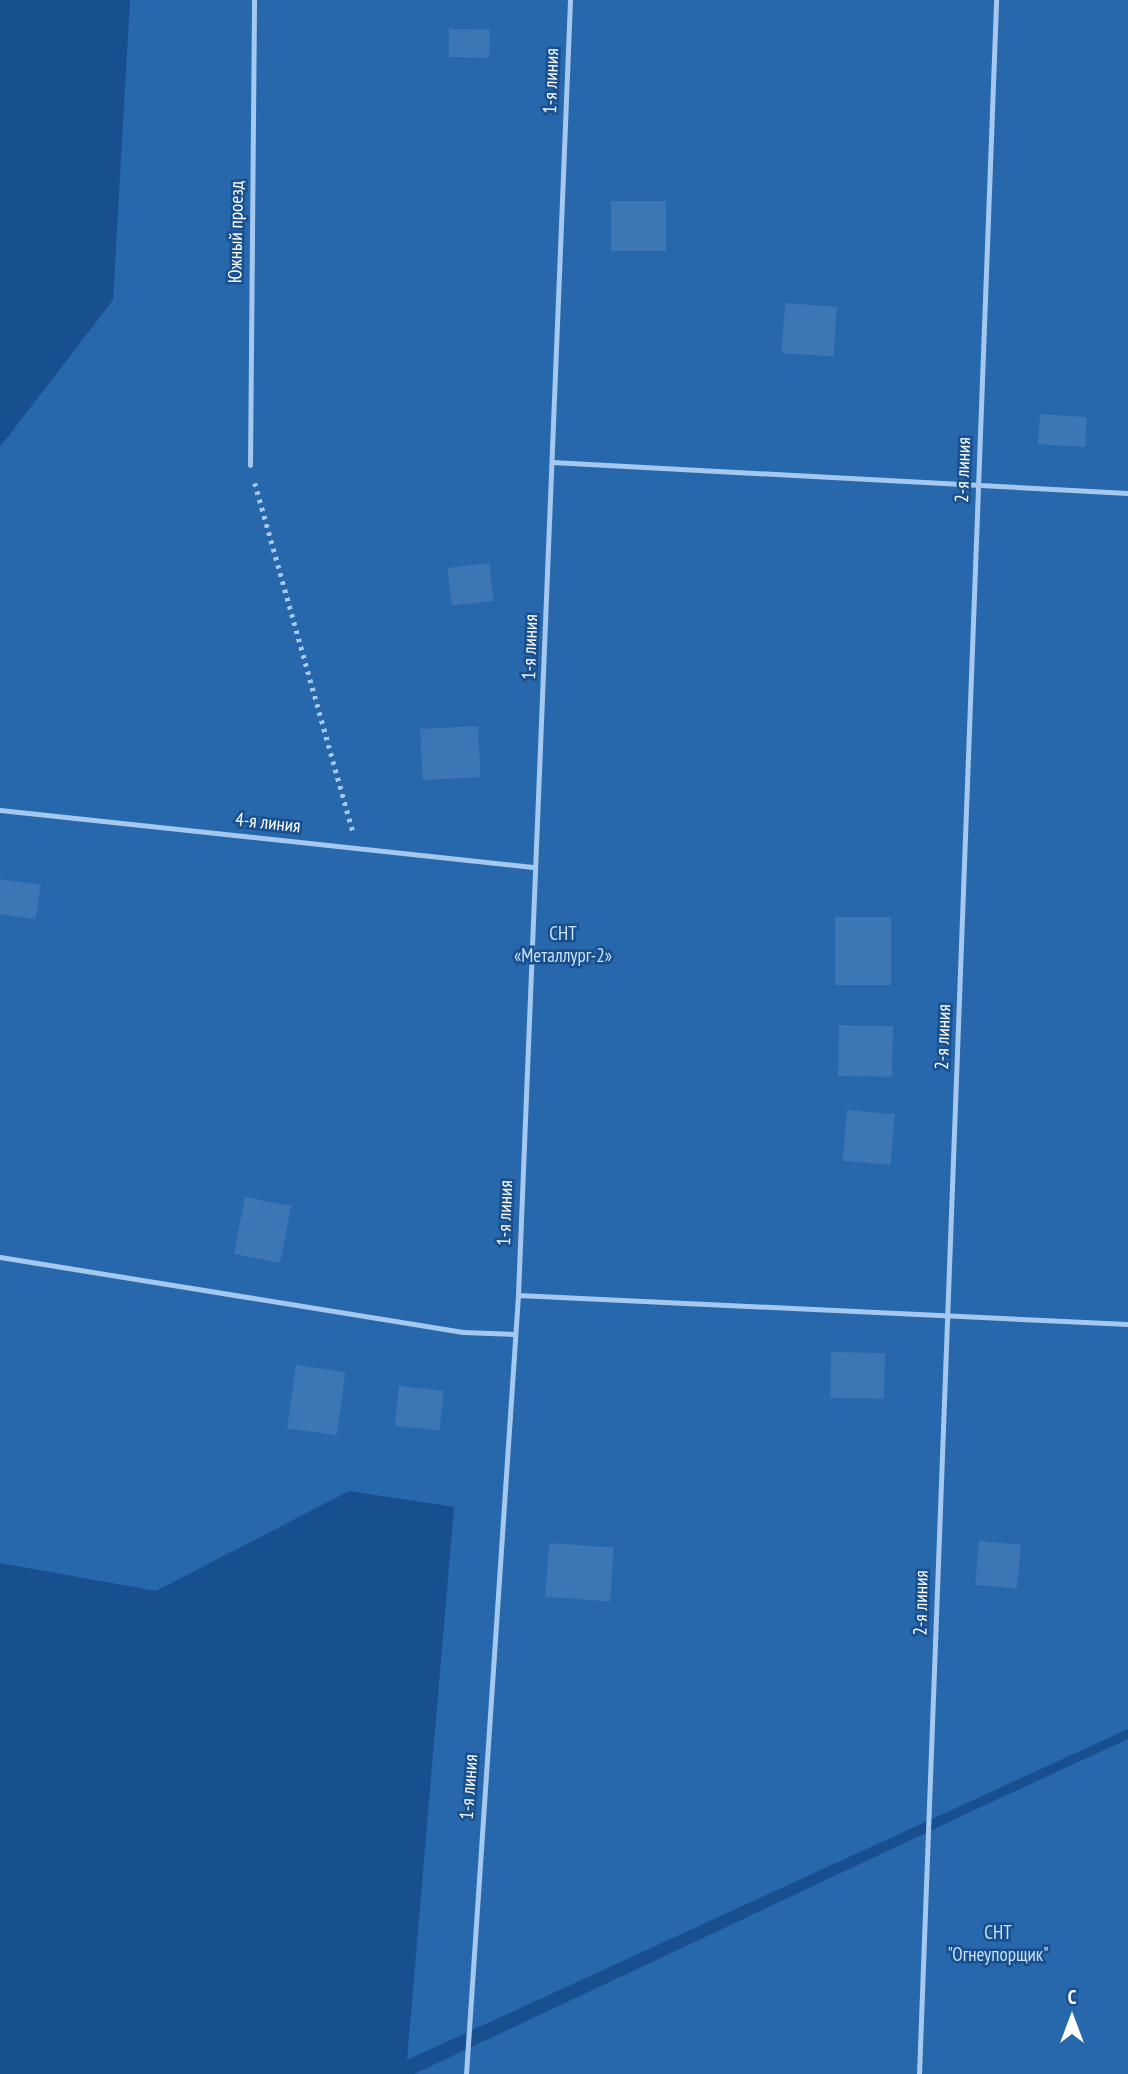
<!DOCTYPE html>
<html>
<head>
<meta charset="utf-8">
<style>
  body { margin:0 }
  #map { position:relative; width:1128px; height:2074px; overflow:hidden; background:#184f8e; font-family:"PT Sans Narrow",sans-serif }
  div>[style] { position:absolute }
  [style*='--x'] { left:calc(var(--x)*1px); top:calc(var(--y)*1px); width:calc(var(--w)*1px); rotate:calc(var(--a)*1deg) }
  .green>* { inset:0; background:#2767ab }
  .building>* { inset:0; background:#3c76b5; transform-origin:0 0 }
  .path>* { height:4.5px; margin-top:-2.25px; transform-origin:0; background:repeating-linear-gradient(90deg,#a4c8ef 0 3.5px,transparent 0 8.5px) }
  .service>* { height:5px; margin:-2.5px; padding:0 2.5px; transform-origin:2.5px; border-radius:2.5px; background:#a4c8ef }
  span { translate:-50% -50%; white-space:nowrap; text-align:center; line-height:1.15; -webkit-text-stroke:5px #184f8e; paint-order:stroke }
  .street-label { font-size:19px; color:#fff }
  .park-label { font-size:19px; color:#cae2fb }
  .north { position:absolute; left:1037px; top:1983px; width:70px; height:70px; -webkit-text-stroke:5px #184f8e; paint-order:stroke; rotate:0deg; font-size:19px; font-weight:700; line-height:28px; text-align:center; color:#fff }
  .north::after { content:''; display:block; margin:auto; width:24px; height:32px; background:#fff; clip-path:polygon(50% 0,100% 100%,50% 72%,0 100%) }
</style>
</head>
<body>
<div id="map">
  <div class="green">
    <i style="clip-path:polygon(130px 0,1128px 0,1128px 1729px,407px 2060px,454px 1507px,349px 1491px,156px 1591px,0 1563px,0 447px,113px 300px)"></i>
    <i style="clip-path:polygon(1128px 1739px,1128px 2074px,414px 2074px,1000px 1798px)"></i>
  </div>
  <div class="building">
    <i style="left:449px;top:29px;width:41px;height:28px;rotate:1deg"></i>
    <i style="left:611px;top:201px;width:55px;height:50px"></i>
    <i style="left:785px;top:303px;width:52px;height:50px;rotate:4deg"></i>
    <i style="left:1040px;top:414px;width:47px;height:30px;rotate:4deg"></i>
    <i style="left:489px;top:563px;width:38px;height:42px;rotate:83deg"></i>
    <i style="left:478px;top:726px;width:51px;height:58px;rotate:87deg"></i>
    <i style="left:0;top:879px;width:41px;height:35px;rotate:8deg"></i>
    <i style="left:835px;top:917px;width:56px;height:68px"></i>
    <i style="left:839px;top:1025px;width:54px;height:51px;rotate:1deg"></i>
    <i style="left:847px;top:1110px;width:48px;height:51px;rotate:5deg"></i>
    <i style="left:245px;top:1197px;width:47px;height:58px;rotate:11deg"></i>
    <i style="left:831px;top:1352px;width:54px;height:46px;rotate:1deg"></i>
    <i style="left:296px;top:1365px;width:50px;height:64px;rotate:8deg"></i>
    <i style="left:399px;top:1386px;width:45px;height:40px;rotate:6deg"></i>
    <i style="left:979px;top:1541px;width:42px;height:44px;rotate:5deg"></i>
    <i style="left:549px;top:1543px;width:65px;height:54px;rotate:4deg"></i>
  </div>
  <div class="path">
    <i style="--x:255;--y:483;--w:362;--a:74.3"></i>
  </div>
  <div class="service">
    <i style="--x:552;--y:462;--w:577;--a:3.08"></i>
    <i style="--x:250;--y:465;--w:465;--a:-89.5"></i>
    <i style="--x:0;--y:810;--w:536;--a:6.1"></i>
    <i style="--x:0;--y:1257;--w:469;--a:9.2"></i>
    <i style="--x:463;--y:1332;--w:51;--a:2.2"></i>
    <i style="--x:518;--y:1295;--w:611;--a:2.72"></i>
    <i style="--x:466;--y:2074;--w:781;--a:-86.18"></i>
    <i style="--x:518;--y:1295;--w:1296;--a:-87.7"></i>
    <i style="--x:919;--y:2074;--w:2075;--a:-87.87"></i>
  </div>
  <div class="street-label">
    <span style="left:551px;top:81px;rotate:-88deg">1-я линия</span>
    <span style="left:236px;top:232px;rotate:-89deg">Южный проезд</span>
    <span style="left:963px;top:470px;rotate:-88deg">2-я линия</span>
    <span style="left:530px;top:647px;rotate:-88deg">1-я линия</span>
    <span style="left:268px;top:823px;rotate:6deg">4-я линия</span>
    <span style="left:943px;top:1037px;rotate:-88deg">2-я линия</span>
    <span style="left:505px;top:1213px;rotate:-88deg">1-я линия</span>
    <span style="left:921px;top:1603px;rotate:-89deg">2-я линия</span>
    <span style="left:469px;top:1787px;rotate:-86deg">1-я линия</span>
  </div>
  <div class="park-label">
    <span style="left:563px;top:945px">СНТ<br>«Металлург-2»</span>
    <span style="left:998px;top:1944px">СНТ<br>"Огнеупорщик"</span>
  </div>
  <div class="north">С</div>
</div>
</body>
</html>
